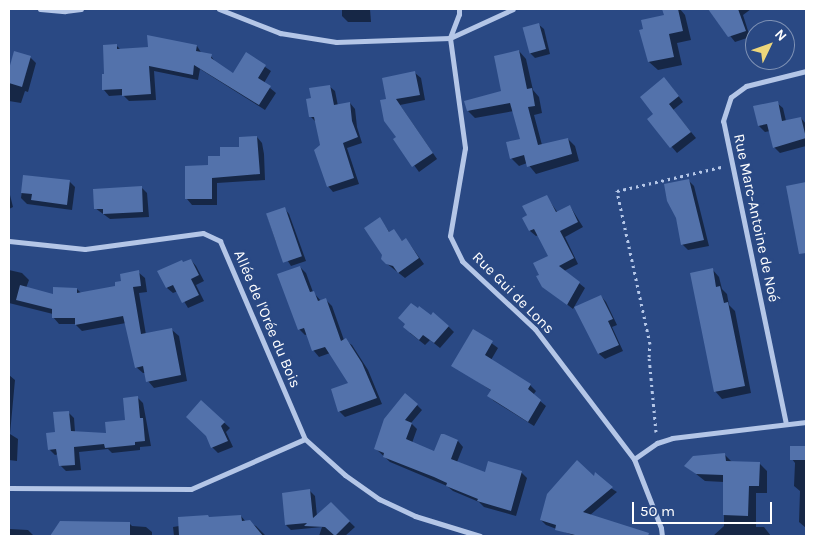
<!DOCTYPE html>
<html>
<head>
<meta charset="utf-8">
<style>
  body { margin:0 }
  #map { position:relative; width:815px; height:545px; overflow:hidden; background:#2a4984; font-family:Karla,sans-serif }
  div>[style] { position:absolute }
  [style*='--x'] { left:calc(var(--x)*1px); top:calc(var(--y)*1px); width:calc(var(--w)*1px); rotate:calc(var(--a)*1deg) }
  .shadow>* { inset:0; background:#0007 }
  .building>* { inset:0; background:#5372ab; transform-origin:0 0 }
  .path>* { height:3px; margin-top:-1.5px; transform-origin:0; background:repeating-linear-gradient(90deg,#b4c6e7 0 2.5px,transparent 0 6.5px) }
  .street>* { height:5px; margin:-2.5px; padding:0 2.5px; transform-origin:2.5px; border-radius:2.5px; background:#b4c6e7 }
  span { translate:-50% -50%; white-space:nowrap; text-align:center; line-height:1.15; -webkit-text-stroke:5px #2a4984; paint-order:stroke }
  .street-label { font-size:15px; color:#fff }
  .frame { position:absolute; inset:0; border:10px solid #fff; pointer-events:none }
  .north { position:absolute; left:745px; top:20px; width:50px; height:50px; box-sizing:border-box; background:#2a4984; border:1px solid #7f92b5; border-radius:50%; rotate:48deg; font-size:14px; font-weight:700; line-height:20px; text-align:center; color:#fff }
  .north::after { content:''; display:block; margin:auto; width:18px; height:22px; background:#edd67b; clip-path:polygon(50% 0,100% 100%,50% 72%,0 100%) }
  .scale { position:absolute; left:632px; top:502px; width:140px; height:22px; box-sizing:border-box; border:2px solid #fff; border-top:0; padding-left:6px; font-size:15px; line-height:18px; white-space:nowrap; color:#fff; -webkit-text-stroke:4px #2a4984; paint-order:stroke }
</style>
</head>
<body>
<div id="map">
  <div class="shadow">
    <i style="clip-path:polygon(342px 9px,370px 9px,371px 22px,348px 22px,342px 16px)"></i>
    <i style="clip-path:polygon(664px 9px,680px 9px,685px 15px,691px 40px,677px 43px,682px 65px,658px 70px,649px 62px,665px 16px)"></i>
    <i style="clip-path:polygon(709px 9px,751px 9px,743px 15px,750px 37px,735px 42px)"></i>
    <i style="clip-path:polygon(538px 24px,544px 29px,550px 54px,535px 58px,530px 53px,524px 28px)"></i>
    <i style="clip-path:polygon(116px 45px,121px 50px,197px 46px,202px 54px,211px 56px,216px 63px,233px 75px,246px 54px,271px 71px,264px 83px,276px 93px,265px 110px,200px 69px,198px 80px,154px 71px,156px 100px,129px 101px,123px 95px,109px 96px,104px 90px,106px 75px)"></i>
    <i style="clip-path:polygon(519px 51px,526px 59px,533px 90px,539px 97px,542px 113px,534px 115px,542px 145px,568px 139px,575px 146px,579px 161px,536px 174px,527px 163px,519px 166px,511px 158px,522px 140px,514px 111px,475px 118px,468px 111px,502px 92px)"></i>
    <i style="clip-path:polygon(30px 57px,36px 63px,28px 92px,25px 91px,21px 103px,9px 101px,9px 69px)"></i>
    <i style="clip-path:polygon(415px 73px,421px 78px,425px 100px,400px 105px,437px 159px,419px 172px,395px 139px,397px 137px,388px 100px)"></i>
    <i style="clip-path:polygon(670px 85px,683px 102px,673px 110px,696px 138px,677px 153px,648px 119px,655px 114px)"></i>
    <i style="clip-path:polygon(329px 86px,335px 91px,338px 106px,350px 103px,355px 109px,357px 127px,362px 143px,347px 148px,359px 184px,333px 192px,328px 186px,316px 122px,311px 117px,312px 98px)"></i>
    <i style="clip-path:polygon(777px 103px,783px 108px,786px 121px,801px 118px,806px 124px,806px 146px,780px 153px,774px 147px,770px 131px,765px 132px,759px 126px)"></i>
    <i style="clip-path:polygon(257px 137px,262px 143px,264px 154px,265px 180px,217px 183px,217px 205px,192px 205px,187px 199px,209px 167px)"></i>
    <i style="clip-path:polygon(24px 176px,69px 181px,75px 187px,72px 210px,27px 204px,21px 198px)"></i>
    <i style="clip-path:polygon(688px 180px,694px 186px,709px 246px,688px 250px,682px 244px)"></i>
    <i style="clip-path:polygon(806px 183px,806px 234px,801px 234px,787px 187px)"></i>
    <i style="clip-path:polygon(141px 187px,147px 193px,149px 217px,110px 219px,95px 208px)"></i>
    <i style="clip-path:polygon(9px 191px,13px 207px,9px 209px)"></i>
    <i style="clip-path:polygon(546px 196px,558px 213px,570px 206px,583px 227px,565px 237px,578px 264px,564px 271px,585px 288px,573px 309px,543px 286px,541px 275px,550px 256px,539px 235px,536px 236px,530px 231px,524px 218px)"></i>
    <i style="clip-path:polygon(285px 209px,289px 214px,306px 261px,291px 266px,276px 242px,267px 215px)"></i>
    <i style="clip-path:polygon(380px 219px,390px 233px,393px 231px,403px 242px,406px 240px,411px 246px,424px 264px,405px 278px,386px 263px)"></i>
    <i style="clip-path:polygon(191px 260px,196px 266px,204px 281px,196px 285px,204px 301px,188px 308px,178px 291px,173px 293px,167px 288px,184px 263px)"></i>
    <i style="clip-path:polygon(300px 267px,306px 273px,313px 292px,321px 301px,326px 300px,332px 306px,344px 340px,352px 345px,368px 370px,382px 404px,345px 417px,339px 411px,350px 383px,330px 353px,319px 357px,314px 351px,308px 334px,305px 335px,299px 329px)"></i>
    <i style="clip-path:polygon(712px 269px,719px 277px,722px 289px,727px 294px,729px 305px,735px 311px,751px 393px,722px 399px,715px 391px)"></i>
    <i style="clip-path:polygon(9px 270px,22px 273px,29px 280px,26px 288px,54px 295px,77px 289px,81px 293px,117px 287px,138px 272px,145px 278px,147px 292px,139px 293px,146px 335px,172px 330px,179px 336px,187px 381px,154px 388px,148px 381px,146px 373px,143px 373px,136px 367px,126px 323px,82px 331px,75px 324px,59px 324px,53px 317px,53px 314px,9px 303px)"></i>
    <i style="clip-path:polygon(601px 296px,606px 302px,617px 325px,612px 327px,623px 351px,605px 359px,599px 354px,576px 308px)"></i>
    <i style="clip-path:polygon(448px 326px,454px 332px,440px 348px,430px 340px,425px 345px,410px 333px)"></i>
    <i style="clip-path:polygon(474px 330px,498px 348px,491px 360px,530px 385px,536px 391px,533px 395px,546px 406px,534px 426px,494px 401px,489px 396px,492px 391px,453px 365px)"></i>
    <i style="clip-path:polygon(9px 375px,15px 380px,10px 434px,18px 439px,17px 461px,9px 460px)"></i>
    <i style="clip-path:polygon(137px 397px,143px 403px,151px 446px,140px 447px,140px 450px,112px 453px,108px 449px,79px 452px,81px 470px,66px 471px,60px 465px,58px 454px,55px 455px,49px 449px,68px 412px,74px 418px,75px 432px,107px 434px,126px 421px)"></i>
    <i style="clip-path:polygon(202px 402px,230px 428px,226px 432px,233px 447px,218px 453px,212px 447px)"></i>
    <i style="clip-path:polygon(417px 405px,422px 410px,411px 423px,417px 429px,412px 443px,435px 453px,443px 436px,458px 441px,463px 447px,457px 462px,486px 473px,521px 472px,527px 478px,516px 516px,484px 507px,479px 502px,453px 491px,447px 486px,390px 462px,375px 448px)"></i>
    <i style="clip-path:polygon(792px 447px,806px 447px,806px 528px,799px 522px,800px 491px,794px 486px,795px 463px,792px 459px)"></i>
    <i style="clip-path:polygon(724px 454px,732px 462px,760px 464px,767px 471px,767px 493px,756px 493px,756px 527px,764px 527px,771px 536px,713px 536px,724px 526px,724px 482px,705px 481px,686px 466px)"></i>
    <i style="clip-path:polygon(595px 478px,617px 492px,589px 516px,628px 531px,627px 536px,575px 536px,546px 525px,541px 520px)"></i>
    <i style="clip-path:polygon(310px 491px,315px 496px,317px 516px,331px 504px,355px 527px,345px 536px,319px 536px,322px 527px,291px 530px,286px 525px)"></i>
    <i style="clip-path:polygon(241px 516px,246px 522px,256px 526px,266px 536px,174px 536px,173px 527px)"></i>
    <i style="clip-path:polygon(9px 521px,10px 529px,28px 530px,34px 536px,9px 536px)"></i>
    <i style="clip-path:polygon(61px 522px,130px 524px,132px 526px,146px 527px,152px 532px,152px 536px,52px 536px)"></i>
  </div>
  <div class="building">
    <i style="clip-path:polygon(662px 9px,678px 9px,683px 31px,669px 34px,674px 57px,648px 62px,639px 30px,643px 29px,641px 20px,664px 15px)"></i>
    <i style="clip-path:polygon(708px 9px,738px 9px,746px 31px,728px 37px)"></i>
    <i style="left:539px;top:23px;width:27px;height:17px;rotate:75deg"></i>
    <i style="clip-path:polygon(147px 35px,197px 45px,196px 51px,212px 54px,211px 58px,233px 73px,246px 52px,266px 65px,258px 78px,271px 86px,259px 105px,194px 65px,193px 75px,149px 66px,151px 94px,122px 96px,122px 89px,102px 90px,102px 74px,104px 74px,103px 45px,117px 44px,117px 49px,148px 47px)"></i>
    <i style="clip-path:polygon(519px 50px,527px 89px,532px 88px,535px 106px,528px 107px,538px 145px,568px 138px,572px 154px,527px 167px,524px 155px,510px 159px,506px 142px,520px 139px,510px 103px,467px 111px,464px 101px,501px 91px,494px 56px)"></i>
    <i style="clip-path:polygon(14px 51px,31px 56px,22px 87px,9px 83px,9px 69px)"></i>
    <i style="clip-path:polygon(415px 71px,420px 95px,396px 99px,433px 153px,412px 167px,393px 139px,396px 137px,384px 121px,380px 100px,386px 99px,382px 78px)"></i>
    <i style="clip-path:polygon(664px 77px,679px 96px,669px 104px,691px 132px,670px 148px,647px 119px,653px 114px,640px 97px)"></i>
    <i style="clip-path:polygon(330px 85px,334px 105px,350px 102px,352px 121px,358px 137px,343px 143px,354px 178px,327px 187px,314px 150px,320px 145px,314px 117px,309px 117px,306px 99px,311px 98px,309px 88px)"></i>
    <i style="clip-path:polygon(778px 101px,782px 121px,801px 117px,806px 138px,773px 148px,767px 124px,758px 126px,753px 106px)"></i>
    <i style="clip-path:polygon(257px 136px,260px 174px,212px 178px,212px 199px,185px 199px,185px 166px,208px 165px,208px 156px,220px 156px,220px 147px,239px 147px,239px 137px)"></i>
    <i style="clip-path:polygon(23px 175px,70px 180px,67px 205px,31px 200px,32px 194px,21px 193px)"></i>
    <i style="clip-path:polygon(689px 179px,704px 240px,681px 245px,676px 218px,667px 201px,664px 184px)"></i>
    <i style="clip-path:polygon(806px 182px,806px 253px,799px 254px,786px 186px)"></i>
    <i style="clip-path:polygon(142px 186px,143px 212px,103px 214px,103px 209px,94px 209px,93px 189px)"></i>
    <i style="clip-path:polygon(547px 195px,556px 212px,570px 205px,578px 222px,560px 231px,574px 258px,559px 266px,580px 282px,567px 305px,542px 287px,536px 276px,539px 275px,533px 263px,548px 256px,534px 229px,529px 231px,522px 218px,527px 215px,522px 206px)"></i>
    <i style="left:285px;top:207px;width:52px;height:20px;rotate:71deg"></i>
    <i style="clip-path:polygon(380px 217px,389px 232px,394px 229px,402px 241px,406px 238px,419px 258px,398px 273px,393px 266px,386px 264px,381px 259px,382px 255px,364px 228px)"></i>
    <i style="clip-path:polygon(191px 259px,199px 275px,191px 279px,199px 295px,182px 303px,173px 285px,166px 288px,157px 271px,182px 260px,183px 262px)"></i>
    <i style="clip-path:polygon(300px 266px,310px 292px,314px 291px,318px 301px,326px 298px,341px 341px,346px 338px,362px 363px,377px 398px,338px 412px,331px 389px,348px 383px,325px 347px,312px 351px,304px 328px,298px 330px,277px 274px)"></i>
    <i style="clip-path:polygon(713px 268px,716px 287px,720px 286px,724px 303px,728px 302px,745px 386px,714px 392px,690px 273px)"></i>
    <i style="clip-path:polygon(139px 270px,141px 286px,133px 287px,141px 334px,172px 328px,181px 375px,146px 382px,143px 366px,135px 368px,123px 316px,75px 325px,75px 318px,52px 318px,52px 309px,16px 300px,20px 285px,53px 294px,53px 287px,77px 288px,77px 293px,115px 286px,115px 282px,121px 281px,120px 274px)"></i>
    <i style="clip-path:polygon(601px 295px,613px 319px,608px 321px,619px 345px,598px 354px,574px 307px)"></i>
    <i style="clip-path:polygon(411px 303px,418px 308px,419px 306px,431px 315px,433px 312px,449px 326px,434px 343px,423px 335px,419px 340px,403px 327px,405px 324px,398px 318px)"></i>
    <i style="clip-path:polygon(473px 329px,493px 341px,485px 355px,531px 384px,528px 389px,541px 400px,528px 422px,487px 396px,491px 390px,451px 366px)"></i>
    <i style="clip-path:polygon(405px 393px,418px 404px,405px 420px,412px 423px,406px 439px,434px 451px,441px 434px,444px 434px,458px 440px,451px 459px,485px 472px,488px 461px,522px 471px,511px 511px,477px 501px,478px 499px,446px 486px,447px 483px,434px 477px,383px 457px,384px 453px,374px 449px,384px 419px)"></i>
    <i style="clip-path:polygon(138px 396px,140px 418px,143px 418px,145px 441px,135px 442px,135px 445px,105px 448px,104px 444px,74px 447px,75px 465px,59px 466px,56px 449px,48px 450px,46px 433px,55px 432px,53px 412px,69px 411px,71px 431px,106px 433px,105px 422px,125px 420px,123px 398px)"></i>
    <i style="clip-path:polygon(201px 400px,225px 422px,221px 426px,228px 441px,211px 448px,206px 436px,186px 417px)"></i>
    <i style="left:790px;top:446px;width:16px;height:14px"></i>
    <i style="clip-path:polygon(725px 453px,726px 461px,760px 462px,759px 486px,749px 486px,748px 516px,723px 515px,723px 475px,696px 474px,684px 466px,693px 456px)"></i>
    <i style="clip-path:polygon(577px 460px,594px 476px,595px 472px,613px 487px,583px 512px,649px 533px,648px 536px,579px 536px,555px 530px,556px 525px,540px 520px,547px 494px)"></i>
    <i style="clip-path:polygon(310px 489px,313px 518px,331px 502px,350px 521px,335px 536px,325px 527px,304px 526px,307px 523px,285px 525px,282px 493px)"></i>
    <i style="clip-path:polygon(208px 515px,209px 517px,241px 515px,242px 521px,250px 520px,263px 536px,179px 536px,178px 517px)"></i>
    <i style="clip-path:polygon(60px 521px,130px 522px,130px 536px,50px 536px)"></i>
  </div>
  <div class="path">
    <i style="--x:656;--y:432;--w:75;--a:-95.3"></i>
    <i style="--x:649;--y:357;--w:13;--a:-86"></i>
    <i style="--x:650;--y:344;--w:157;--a:-102.2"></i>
    <i style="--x:617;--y:191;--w:107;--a:-13"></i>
  </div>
  <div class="street">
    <i style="--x:40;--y:9;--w:25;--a:5"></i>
    <i style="--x:65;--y:11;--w:16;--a:-7"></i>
    <i style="--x:219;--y:9;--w:66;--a:21.5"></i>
    <i style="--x:280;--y:33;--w:57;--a:9.1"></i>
    <i style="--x:336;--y:42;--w:114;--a:-2"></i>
    <i style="--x:450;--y:38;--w:69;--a:-24.7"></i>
    <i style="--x:459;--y:9;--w:5;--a:90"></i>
    <i style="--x:459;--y:14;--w:26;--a:111"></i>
    <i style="--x:450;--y:38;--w:111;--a:82.2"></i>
    <i style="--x:465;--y:148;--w:89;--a:99.7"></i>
    <i style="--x:450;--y:236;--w:28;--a:64"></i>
    <i style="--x:462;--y:261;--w:100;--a:43"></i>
    <i style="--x:535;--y:329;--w:163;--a:52.7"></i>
    <i style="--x:634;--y:459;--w:74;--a:68.6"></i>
    <i style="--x:661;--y:528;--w:8;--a:83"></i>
    <i style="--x:9;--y:241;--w:76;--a:6"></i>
    <i style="--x:85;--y:249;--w:119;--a:-7.7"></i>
    <i style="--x:203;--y:233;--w:19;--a:25"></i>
    <i style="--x:220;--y:241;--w:215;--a:66.8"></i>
    <i style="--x:305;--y:439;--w:54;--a:42"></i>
    <i style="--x:345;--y:475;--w:42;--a:35.2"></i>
    <i style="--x:379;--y:499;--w:40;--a:25"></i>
    <i style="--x:415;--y:516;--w:68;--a:17.1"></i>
    <i style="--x:786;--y:424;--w:309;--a:-101.7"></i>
    <i style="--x:723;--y:121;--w:25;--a:-72"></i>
    <i style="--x:731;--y:97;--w:19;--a:-36"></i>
    <i style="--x:746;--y:86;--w:62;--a:-14"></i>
    <i style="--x:634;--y:459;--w:28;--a:-35"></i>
    <i style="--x:657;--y:443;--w:16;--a:-18"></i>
    <i style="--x:672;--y:438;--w:135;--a:-6.8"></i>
    <i style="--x:9;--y:488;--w:182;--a:0.3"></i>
    <i style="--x:191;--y:489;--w:124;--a:-23.7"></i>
  </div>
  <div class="street-label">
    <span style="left:756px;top:218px;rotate:78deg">Rue Marc-Antoine de Noé</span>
    <span style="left:513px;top:293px;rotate:45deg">Rue Gui de Lons</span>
    <span style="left:267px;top:319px;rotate:67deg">Allée de l'Orée du Bois</span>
  </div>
  <div class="frame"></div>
  <div class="north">N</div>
  <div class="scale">50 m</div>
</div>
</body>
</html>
